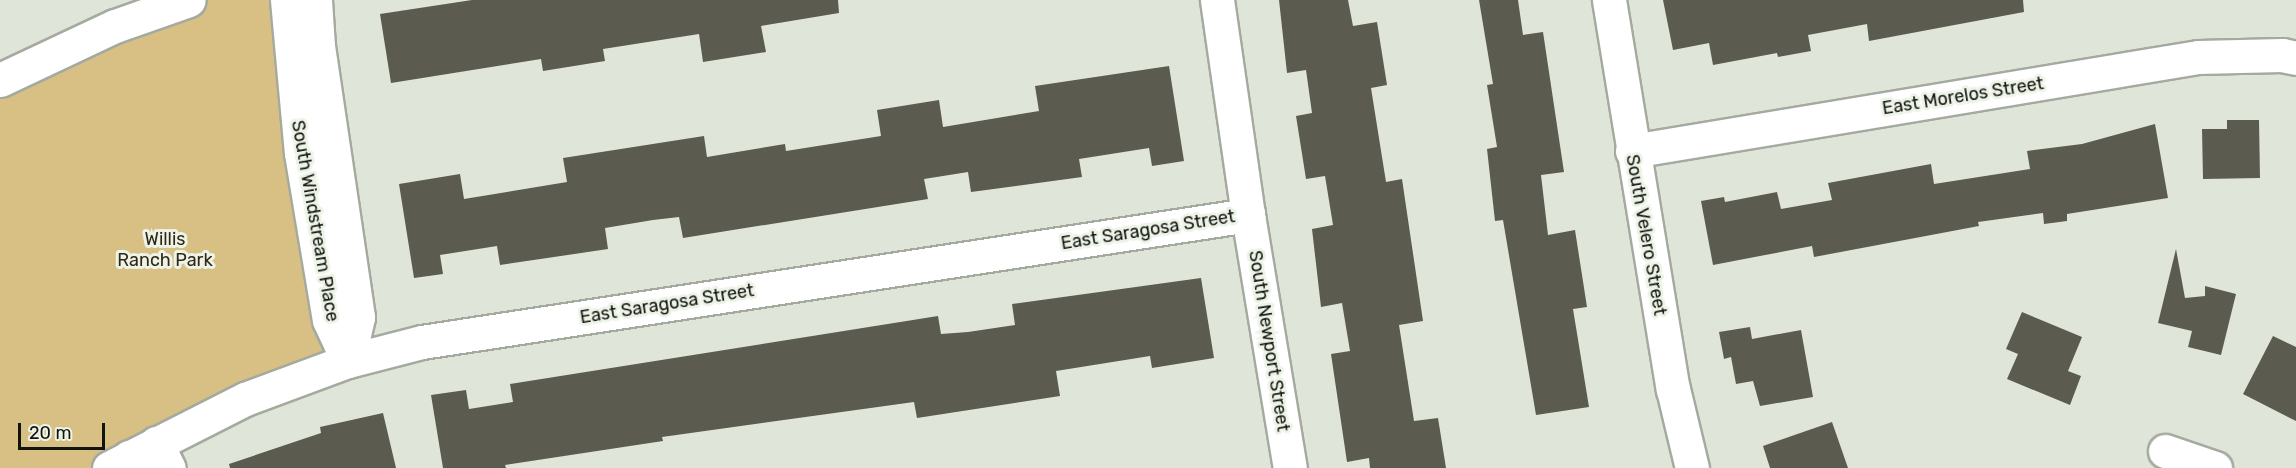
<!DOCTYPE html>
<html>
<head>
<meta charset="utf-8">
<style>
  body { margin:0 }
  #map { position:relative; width:2296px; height:468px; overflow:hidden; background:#e0e5da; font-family:Rubik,sans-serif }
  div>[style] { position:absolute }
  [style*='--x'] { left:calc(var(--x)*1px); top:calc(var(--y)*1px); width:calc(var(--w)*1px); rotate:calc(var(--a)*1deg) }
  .green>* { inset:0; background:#d8bf84 }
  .building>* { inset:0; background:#5b5b50 }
  .roads { filter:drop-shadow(2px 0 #a5aa9f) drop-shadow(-2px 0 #a5aa9f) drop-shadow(0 2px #a5aa9f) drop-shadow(0 -2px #a5aa9f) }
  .street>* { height:33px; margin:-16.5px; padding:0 16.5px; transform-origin:16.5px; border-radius:16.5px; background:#fff }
  .secondary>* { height:33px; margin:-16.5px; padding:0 16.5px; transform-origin:16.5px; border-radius:16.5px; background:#fff }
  span { translate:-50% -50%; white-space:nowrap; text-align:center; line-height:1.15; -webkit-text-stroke:6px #edf3e7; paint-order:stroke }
  .street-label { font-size:18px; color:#11130f }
  .park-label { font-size:18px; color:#302817 }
  .scale { position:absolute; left:18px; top:423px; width:87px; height:27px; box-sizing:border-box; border:3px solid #11130f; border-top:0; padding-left:8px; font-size:18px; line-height:21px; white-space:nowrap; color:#11130f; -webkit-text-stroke:4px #edf3e7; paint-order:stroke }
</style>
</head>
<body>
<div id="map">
  <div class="green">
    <i style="clip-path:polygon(189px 0,302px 0,348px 361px,109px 468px,0 468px,0 80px)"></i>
  </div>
  <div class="building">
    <i style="clip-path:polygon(472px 0,838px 0,839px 13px,761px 26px,766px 52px,703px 62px,699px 34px,603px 49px,605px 61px,543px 71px,541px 59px,391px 83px,380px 14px)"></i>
    <i style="clip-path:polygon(1279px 0,1348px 0,1353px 26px,1377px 22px,1387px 85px,1371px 88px,1386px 182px,1402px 179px,1423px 321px,1399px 325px,1414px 421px,1438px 418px,1446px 468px,1370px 468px,1369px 458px,1347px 462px,1331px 354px,1350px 351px,1342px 303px,1321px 307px,1312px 229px,1333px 225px,1325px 176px,1306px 179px,1296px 116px,1312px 113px,1306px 70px,1287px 73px)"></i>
    <i style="clip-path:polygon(1479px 0,1518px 0,1523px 35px,1543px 32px,1564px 172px,1541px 175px,1548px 235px,1575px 230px,1587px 307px,1573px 309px,1589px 407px,1536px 415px,1503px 220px,1495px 221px,1487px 149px,1497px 147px,1487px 85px,1493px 84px)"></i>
    <i style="clip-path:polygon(1663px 0,2023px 0,2024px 12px,1869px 41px,1867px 24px,1808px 35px,1811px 51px,1778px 57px,1777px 53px,1713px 65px,1709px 43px,1673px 50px)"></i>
    <i style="clip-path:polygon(1169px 66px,1184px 161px,1152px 166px,1149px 148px,1079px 159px,1082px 177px,971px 192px,968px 172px,924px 179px,928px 199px,683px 238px,679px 217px,653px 220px,605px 228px,608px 249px,500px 265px,497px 246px,440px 255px,443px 274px,414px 278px,399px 184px,460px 174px,464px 199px,567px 182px,563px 158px,704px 136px,707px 157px,785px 144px,786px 151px,881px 136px,877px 110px,939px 100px,943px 127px,1039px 111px,1035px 86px)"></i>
    <i style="clip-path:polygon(2227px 120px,2259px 120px,2260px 178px,2203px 179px,2202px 129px,2227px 129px)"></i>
    <i style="clip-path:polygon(2155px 124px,2168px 198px,2067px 214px,2067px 221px,2044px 224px,2043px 213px,1978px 222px,1979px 226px,1814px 257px,1812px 246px,1713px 265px,1701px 201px,1724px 197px,1725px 202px,1777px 192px,1781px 209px,1832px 200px,1828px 183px,1931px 164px,1934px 184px,2030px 169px,2027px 151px,2082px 144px)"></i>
    <i style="clip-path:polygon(2176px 249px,2185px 298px,2205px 296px,2205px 286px,2236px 294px,2221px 355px,2188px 347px,2192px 331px,2158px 323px)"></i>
    <i style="clip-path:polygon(1201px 278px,1214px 358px,1152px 368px,1150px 356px,1056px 371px,1060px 396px,917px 418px,914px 402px,662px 437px,663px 441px,505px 465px,506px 468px,443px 468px,431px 395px,466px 390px,469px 409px,513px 402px,510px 384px,938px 316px,941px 334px,968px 332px,1015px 325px,1012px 304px)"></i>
    <i style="clip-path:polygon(2022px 312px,2082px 337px,2068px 371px,2081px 376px,2070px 405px,2007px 379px,2018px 354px,2006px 349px)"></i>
    <i style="clip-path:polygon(1750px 327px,1752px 339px,1801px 330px,1813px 397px,1760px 406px,1753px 381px,1736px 384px,1731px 357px,1724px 359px,1719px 332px)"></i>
    <i style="clip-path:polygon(2273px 336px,2296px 347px,2296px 421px,2243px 394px)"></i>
    <i style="clip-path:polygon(383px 413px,396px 468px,230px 468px,229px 464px,321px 433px,320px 427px)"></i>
    <i style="clip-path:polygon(1832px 422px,1848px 468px,1770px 468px,1763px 446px)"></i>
  </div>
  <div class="roads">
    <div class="street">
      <i style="--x:287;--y:0;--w:154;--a:84.8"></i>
      <i style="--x:301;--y:153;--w:169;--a:80.5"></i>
      <i style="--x:329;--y:320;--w:45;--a:65.1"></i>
      <i style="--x:315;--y:0;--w:46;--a:86.3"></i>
      <i style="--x:318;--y:46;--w:274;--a:81.6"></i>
      <i style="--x:358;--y:317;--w:45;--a:102.8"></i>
      <i style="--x:1217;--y:0;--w:217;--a:81.8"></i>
      <i style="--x:1248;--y:215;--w:256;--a:80.6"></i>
      <i style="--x:1609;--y:0;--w:394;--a:80.7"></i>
      <i style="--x:1673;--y:389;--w:81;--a:76.5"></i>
      <i style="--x:0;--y:80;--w:127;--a:-25.2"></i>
      <i style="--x:115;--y:26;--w:78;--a:-19.4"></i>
      <i style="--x:1632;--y:151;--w:574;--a:-9.43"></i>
      <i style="--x:2198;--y:57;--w:84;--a:-1.4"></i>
      <i style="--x:2282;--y:55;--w:14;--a:12"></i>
      <i style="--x:2165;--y:451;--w:53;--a:18.8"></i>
      <i style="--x:109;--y:468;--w:153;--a:-26.9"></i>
      <i style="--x:245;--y:399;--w:110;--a:-20.3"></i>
      <i style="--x:348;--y:361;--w:76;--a:-14.4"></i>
      <i style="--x:422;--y:342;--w:836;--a:-8.74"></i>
    </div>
    <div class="secondary">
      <i style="--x:156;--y:443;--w:28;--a:63"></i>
      <i style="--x:129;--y:457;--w:13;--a:61"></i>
    </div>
  </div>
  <div class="street-label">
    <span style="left:1963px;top:96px;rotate:-9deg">East Morelos Street</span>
    <span style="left:315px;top:221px;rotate:80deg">South Windstream Place</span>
    <span style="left:1148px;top:230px;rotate:-9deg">East Saragosa Street</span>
    <span style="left:1646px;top:235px;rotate:80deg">South Velero Street</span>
    <span style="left:667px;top:304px;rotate:-9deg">East Saragosa Street</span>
    <span style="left:1269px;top:341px;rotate:81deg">South Newport Street</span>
  </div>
  <div class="park-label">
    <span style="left:165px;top:250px">Willis<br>Ranch Park</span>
  </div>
  <div class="scale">20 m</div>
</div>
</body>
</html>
